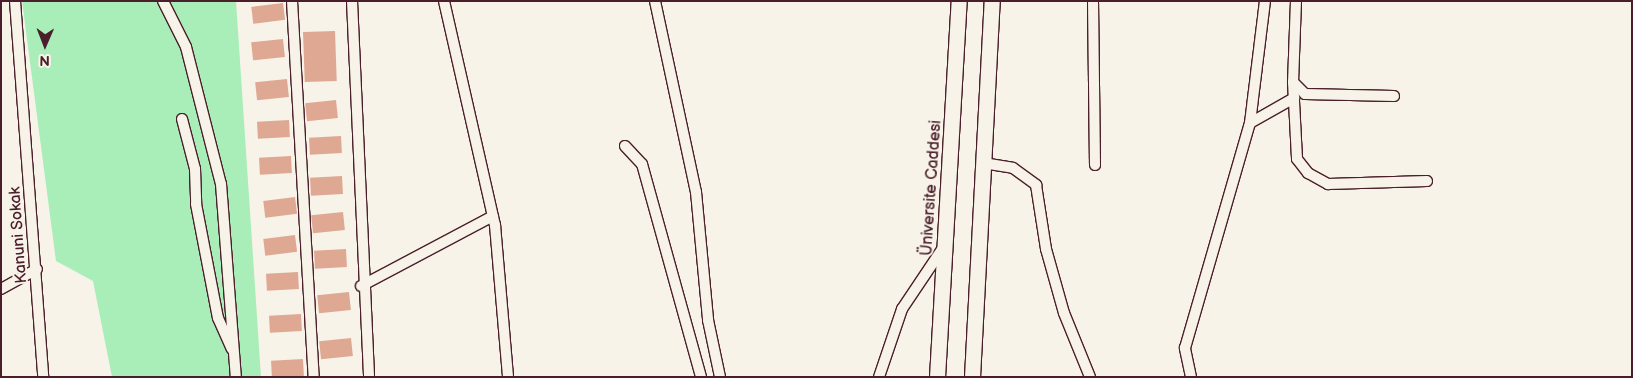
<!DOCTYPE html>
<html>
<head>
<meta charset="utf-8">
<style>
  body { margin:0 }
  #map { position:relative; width:1633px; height:378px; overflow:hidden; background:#f7f3e8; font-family:"Balsamiq Sans",sans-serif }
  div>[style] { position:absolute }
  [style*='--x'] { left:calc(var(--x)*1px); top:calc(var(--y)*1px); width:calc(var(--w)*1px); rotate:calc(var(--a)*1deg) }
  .green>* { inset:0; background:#a9edb8 }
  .building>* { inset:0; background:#dea893; transform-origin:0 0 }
  .roads { filter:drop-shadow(1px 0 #4a1f2b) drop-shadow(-1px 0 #4a1f2b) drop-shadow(0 1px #4a1f2b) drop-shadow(0 -1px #4a1f2b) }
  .minor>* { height:10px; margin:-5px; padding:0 5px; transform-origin:5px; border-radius:5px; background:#f7f3e8 }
  .secondary>* { height:15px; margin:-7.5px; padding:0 7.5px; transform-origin:7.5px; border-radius:7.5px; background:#f7f3e8 }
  span { translate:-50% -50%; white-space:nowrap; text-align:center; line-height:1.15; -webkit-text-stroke:4px #f7f3e8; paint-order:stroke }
  .street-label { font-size:16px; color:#4a1f2b }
  .frame { position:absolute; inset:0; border:2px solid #4a1f2b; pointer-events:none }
  .north { position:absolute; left:20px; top:20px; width:50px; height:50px; -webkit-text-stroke:4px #f7f3e8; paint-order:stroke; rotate:181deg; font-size:14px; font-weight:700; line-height:20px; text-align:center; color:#4a1f2b }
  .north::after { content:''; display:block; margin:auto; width:18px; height:22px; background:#4a1f2b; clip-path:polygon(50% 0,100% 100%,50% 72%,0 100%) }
</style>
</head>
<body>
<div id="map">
  <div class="green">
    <i style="clip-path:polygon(22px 1px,236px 1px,261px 377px,112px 377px,93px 281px,56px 261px)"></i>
  </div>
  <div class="building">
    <i style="left:283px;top:3px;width:17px;height:32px;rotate:83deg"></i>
    <i style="left:335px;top:31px;width:50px;height:32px;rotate:88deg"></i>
    <i style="left:283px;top:39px;width:18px;height:32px;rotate:84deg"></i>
    <i style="left:287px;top:79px;width:18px;height:32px;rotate:84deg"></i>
    <i style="left:336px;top:100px;width:18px;height:31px;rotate:84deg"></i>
    <i style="left:289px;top:120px;width:17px;height:32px;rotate:87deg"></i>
    <i style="left:341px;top:136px;width:17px;height:32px;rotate:87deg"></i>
    <i style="left:291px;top:156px;width:17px;height:32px;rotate:87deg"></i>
    <i style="left:342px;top:176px;width:18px;height:32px;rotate:87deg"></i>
    <i style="left:295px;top:197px;width:17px;height:32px;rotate:83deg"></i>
    <i style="left:343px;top:212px;width:18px;height:32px;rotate:84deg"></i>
    <i style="left:295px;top:235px;width:17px;height:32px;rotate:83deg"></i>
    <i style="left:346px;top:249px;width:18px;height:32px;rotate:87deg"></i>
    <i style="left:298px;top:272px;width:17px;height:32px;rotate:87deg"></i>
    <i style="left:349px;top:292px;width:18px;height:32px;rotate:84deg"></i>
    <i style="left:301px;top:314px;width:17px;height:32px;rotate:87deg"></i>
    <i style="left:351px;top:338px;width:18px;height:32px;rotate:84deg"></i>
    <i style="left:303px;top:359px;width:17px;height:32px;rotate:87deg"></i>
  </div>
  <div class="roads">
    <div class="minor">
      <i style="--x:15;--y:1;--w:377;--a:85.7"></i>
      <i style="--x:163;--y:1;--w:51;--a:63.4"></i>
      <i style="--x:186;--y:47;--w:141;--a:75.7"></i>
      <i style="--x:221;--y:184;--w:194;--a:85.6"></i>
      <i style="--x:292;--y:1;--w:377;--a:86.7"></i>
      <i style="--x:352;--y:1;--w:376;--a:87.4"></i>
      <i style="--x:444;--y:1;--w:230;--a:77.2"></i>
      <i style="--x:495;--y:225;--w:153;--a:85.1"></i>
      <i style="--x:655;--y:1;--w:195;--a:77.9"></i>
      <i style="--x:696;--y:192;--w:129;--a:84.6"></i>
      <i style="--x:708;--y:320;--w:58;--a:78.1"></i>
      <i style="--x:1093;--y:1;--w:164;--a:89.3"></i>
      <i style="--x:1296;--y:1;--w:81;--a:92.1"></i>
      <i style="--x:1293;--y:82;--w:17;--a:45"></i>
      <i style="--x:1305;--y:94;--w:89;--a:1.3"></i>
      <i style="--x:1293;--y:82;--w:77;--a:87"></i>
      <i style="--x:1297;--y:159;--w:18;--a:52"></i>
      <i style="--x:1308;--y:173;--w:23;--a:29"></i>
      <i style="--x:1328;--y:184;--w:99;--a:-1.7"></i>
      <i style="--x:182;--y:119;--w:52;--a:75.4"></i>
      <i style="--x:195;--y:169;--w:35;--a:88"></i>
      <i style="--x:196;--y:204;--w:116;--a:79.1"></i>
      <i style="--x:218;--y:318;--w:34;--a:66"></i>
      <i style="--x:1250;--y:123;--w:51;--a:-29.6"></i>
      <i style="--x:625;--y:146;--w:25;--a:47"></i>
      <i style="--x:642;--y:164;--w:221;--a:74.5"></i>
      <i style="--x:983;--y:163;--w:30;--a:9"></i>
      <i style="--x:1013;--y:168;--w:29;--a:36"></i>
      <i style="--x:1036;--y:185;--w:65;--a:81.1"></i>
      <i style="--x:1046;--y:249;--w:66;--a:74.3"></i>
      <i style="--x:1064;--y:313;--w:69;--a:67.9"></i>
      <i style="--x:361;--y:286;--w:149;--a:-27.9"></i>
      <i style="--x:1;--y:289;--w:41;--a:-29.1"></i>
      <i style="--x:879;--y:377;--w:72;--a:-71.3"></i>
      <i style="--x:902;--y:309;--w:73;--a:-56.1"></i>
      <i style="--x:1191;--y:377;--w:30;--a:-102"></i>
      <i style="--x:1185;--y:348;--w:234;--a:-73.9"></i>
      <i style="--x:1250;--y:123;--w:123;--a:-83"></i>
    </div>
    <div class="secondary">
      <i style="--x:937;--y:377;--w:377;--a:-86.7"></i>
      <i style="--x:972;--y:377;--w:377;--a:-87"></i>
    </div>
  </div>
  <div class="street-label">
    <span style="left:932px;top:188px;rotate:-86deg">Üniversite Caddesi</span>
    <span style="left:19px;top:235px;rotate:-94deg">Kanuni Sokak</span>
  </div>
  <div class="frame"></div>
  <div class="north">N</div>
</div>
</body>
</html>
